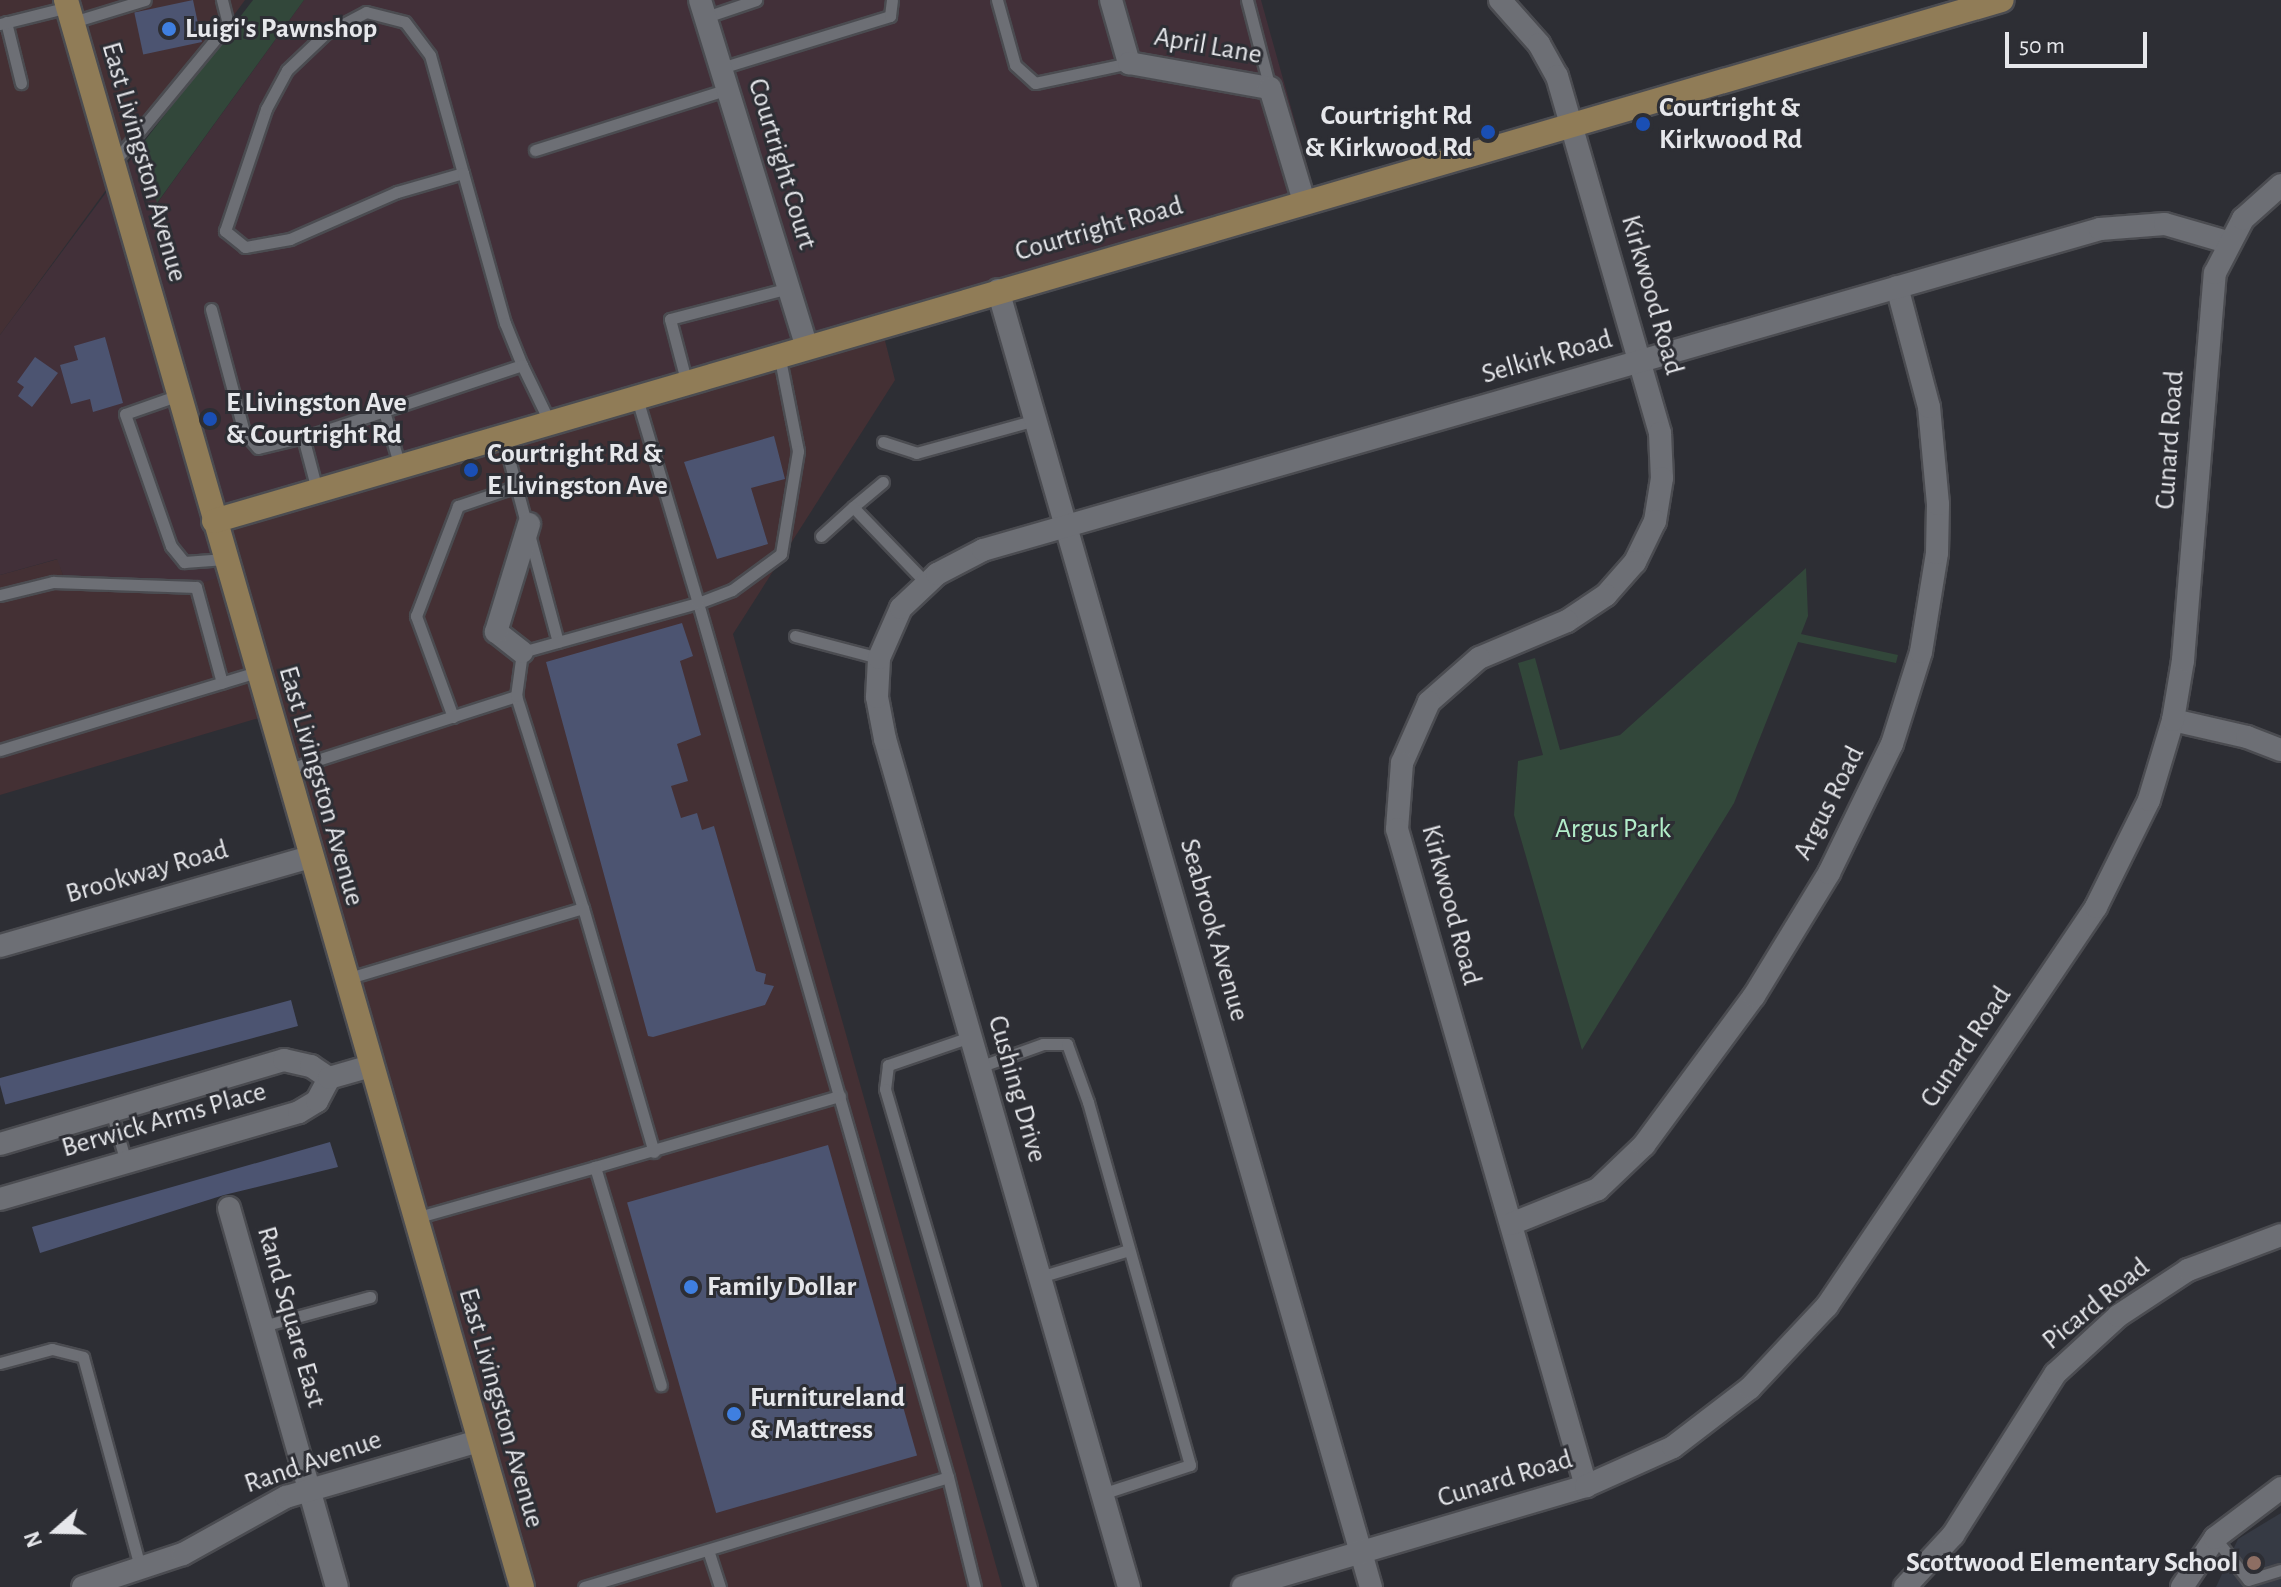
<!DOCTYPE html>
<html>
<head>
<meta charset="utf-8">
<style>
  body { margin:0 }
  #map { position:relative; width:2281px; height:1587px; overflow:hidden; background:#2d2e34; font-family:"Alegreya Sans",sans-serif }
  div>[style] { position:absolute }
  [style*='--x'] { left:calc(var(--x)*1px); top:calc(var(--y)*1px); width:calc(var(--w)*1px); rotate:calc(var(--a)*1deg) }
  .commercial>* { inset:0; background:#443034 }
  .industrial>* { inset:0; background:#423039 }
  .built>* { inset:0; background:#363a44 }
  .green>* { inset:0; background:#32473a }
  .building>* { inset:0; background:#4c5471; transform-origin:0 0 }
  .roads { filter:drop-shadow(2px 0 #4b4c51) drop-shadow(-2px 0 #4b4c51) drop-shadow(0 2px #4b4c51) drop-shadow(0 -2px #4b4c51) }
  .lane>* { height:11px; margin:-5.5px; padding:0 5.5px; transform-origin:5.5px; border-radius:5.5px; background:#6d6f75 }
  .street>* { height:22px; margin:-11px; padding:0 11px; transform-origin:11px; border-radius:11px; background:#6d6f75 }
  .secondary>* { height:24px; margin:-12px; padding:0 12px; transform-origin:12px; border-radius:12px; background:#907c57 }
  .dots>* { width:22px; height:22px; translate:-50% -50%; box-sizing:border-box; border:4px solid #2d2e34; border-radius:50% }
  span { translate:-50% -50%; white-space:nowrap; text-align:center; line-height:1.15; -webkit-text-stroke:6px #2d2e34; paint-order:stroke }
  .poi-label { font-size:28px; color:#e6e7eb; font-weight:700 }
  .left { translate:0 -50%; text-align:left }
  .right { translate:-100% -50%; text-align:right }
  .street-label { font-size:28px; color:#e6e7eb }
  .park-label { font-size:28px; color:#b2edc9 }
  .north { position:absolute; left:16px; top:1491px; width:80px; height:80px; -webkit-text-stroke:6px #2d2e34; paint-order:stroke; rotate:250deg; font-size:22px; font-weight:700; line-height:32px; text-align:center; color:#e6e7eb }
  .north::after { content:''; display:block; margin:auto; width:28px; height:36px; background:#e6e7eb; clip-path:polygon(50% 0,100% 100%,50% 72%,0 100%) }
  .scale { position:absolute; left:2005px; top:32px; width:142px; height:36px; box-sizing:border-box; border:4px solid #e6e7eb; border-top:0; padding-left:10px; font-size:24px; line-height:28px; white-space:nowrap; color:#e6e7eb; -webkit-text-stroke:6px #2d2e34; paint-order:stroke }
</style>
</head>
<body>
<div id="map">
  <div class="commercial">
    <i style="clip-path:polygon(0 0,245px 0,0 335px)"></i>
    <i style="clip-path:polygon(881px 325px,895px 380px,733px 634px,1002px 1587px,520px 1587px,269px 715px,0 795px,0 575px,58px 559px,63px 575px,200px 583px,216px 522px)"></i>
  </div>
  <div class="industrial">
    <i style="clip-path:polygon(304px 0,1261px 0,1316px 197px,216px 521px,230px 575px,200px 583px,63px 575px,57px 559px,0 575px,0 335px,140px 147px,158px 202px)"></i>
  </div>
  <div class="built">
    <i style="clip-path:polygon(2281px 1513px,2281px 1587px,2216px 1587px,2238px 1539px)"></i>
  </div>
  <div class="green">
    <i style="clip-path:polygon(253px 0,304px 0,157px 203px,140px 147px)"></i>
    <i style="clip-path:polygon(1806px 568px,1808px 616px,1801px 634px,1898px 655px,1896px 663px,1798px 642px,1734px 803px,1582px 1050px,1514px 815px,1518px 761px,1543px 755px,1518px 663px,1535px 658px,1560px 750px,1620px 735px)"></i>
  </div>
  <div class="building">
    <i style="left:193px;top:0;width:43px;height:60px;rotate:78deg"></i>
    <i style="clip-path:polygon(105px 337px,123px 403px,93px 412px,90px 399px,71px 404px,60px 365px,78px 360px,74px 346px)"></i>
    <i style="clip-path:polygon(35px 357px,58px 373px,32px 407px,18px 396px,24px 387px,17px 382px)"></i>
    <i style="clip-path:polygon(774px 436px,785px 479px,751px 488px,768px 544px,717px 559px,684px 462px)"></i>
    <i style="clip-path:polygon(682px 623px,693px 656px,680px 661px,701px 735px,677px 744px,688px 781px,671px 786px,681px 818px,697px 813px,702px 830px,714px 826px,756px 971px,766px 974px,764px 984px,774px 986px,765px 1005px,653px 1037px,648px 1036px,546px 662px)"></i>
    <i style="left:291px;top:1000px;width:27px;height:303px;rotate:75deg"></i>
    <i style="clip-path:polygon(330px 1142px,338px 1167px,224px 1195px,40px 1253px,32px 1227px)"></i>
    <i style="left:828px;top:1145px;width:323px;height:209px;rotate:74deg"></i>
  </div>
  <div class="roads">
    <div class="lane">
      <i style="--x:997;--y:0;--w:67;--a:74.5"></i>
      <i style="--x:1015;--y:65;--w:27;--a:42"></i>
      <i style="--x:1035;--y:83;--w:96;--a:-12"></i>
      <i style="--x:1247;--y:0;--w:91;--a:75.4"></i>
      <i style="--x:706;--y:17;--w:53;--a:-18.8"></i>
      <i style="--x:6;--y:22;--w:63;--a:76.2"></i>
      <i style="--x:73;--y:22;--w:75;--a:-17"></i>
      <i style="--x:0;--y:24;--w:70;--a:-14"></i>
      <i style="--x:721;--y:68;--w:177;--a:-17.1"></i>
      <i style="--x:890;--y:16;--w:16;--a:-83"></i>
      <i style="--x:535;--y:150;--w:202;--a:-17.5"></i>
      <i style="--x:115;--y:161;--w:178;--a:-50.5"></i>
      <i style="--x:228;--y:24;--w:25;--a:-104"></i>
      <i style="--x:463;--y:173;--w:69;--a:163.9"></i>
      <i style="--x:397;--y:192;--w:117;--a:156.3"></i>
      <i style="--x:290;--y:239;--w:46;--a:169.9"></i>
      <i style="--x:245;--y:247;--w:26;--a:-141"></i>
      <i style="--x:225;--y:231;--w:129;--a:-71.4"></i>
      <i style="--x:266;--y:109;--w:44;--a:-61.7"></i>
      <i style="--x:287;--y:70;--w:54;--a:-43.5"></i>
      <i style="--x:326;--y:33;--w:45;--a:-27.7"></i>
      <i style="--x:366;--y:12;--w:40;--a:14.4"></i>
      <i style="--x:405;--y:22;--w:41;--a:52.9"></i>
      <i style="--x:430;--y:55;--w:123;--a:74.4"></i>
      <i style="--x:463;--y:173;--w:156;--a:74.4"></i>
      <i style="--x:505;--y:323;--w:45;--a:68"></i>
      <i style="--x:211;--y:309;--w:127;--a:75"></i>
      <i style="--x:244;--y:432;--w:21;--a:49"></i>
      <i style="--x:258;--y:448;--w:46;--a:-13.7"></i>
      <i style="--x:303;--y:437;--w:55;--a:75.2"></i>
      <i style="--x:779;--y:354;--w:99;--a:78.9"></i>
      <i style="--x:798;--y:451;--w:104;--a:99.4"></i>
      <i style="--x:781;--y:554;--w:61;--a:143.7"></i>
      <i style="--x:732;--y:590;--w:36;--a:159"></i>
      <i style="--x:698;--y:603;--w:909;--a:74.04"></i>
      <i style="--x:948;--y:1477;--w:113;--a:76.2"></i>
      <i style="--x:687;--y:384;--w:67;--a:-104.7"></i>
      <i style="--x:670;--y:319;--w:123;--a:-14.6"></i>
      <i style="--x:179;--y:395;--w:57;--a:160.6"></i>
      <i style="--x:125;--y:414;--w:140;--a:70.8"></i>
      <i style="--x:171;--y:546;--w:21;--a:51"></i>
      <i style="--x:184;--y:562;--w:41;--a:-4.2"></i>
      <i style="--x:384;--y:411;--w:58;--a:74.1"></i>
      <i style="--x:503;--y:437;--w:212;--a:75"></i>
      <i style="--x:303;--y:438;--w:231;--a:-18.4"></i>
      <i style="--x:522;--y:365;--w:64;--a:64.2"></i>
      <i style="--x:883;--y:442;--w:35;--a:18"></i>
      <i style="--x:916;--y:453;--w:124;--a:-15.4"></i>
      <i style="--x:853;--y:507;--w:39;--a:-40"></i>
      <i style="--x:821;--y:536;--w:43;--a:-42.2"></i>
      <i style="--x:853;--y:507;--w:107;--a:46.1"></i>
      <i style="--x:0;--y:595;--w:55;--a:-13.8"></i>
      <i style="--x:53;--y:582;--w:143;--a:2"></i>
      <i style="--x:196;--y:587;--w:99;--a:74.8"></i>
      <i style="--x:795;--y:636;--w:87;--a:14.7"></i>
      <i style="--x:516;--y:696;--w:222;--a:72.5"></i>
      <i style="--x:453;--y:717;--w:108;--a:-110.1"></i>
      <i style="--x:416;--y:616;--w:118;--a:-69.1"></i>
      <i style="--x:458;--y:506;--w:62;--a:-18.7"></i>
      <i style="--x:0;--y:750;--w:269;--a:-16.9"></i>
      <i style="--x:286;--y:770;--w:242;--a:-17.8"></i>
      <i style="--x:516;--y:696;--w:44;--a:-82.2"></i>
      <i style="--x:522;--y:652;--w:183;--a:-15.6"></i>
      <i style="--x:698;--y:603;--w:214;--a:-106.6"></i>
      <i style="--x:346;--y:979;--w:247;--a:-16.7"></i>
      <i style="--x:583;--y:908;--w:254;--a:73.8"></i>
      <i style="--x:970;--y:1037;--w:87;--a:161.1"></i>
      <i style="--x:888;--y:1065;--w:24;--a:97"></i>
      <i style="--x:885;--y:1089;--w:519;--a:73.66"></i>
      <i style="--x:979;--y:1067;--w:68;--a:-19.8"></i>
      <i style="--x:1043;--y:1044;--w:24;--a:0"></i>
      <i style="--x:1067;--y:1044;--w:62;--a:70.1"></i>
      <i style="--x:1088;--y:1102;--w:377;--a:74.3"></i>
      <i style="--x:1190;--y:1465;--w:93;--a:161.8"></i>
      <i style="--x:111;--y:1111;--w:53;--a:73.6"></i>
      <i style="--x:595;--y:1167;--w:255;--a:-16.2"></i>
      <i style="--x:415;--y:1218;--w:187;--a:-15.8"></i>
      <i style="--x:595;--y:1167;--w:228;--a:73.2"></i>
      <i style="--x:1040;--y:1277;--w:93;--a:-16.9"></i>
      <i style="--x:263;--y:1326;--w:111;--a:-15.2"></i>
      <i style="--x:0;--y:1363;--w:54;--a:-15.1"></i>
      <i style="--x:52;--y:1349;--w:32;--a:14"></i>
      <i style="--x:83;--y:1357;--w:221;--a:74.8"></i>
      <i style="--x:2215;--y:1538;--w:53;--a:51.8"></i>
      <i style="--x:2248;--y:1580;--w:34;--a:-17"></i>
      <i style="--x:708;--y:1550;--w:39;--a:72"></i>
      <i style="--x:584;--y:1587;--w:380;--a:-16.8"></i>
    </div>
    <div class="street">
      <i style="--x:700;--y:0;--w:361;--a:72.9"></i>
      <i style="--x:1111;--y:0;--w:66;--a:74.1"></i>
      <i style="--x:1129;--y:63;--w:143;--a:10.1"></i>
      <i style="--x:1270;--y:88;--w:118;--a:73.3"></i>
      <i style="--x:1500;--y:0;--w:59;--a:48.4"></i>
      <i style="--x:1539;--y:44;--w:37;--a:61"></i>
      <i style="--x:1557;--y:76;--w:372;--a:73.9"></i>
      <i style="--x:1660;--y:433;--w:45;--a:87.5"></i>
      <i style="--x:1662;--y:478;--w:44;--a:99.2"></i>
      <i style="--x:1655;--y:521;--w:46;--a:116"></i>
      <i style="--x:1635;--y:562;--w:44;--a:131.3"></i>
      <i style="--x:1606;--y:595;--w:47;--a:146.3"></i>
      <i style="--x:1567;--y:621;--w:95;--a:157.2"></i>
      <i style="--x:1479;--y:658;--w:67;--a:138.7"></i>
      <i style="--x:1429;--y:702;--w:67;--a:113.9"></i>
      <i style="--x:1402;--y:763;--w:66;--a:94.3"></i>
      <i style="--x:1397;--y:829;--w:684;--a:73.95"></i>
      <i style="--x:998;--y:290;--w:1350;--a:73.96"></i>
      <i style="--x:522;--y:652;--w:33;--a:-142"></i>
      <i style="--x:496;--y:632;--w:113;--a:-73"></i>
      <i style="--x:2173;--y:720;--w:76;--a:12.9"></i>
      <i style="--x:2247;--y:737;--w:36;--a:21"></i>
      <i style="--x:0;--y:946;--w:323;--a:-16"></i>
      <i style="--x:0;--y:1144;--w:296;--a:-16.5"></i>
      <i style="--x:284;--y:1060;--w:28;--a:13"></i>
      <i style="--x:311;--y:1066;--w:22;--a:34"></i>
      <i style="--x:0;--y:1199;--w:311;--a:-16.2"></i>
      <i style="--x:299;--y:1112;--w:21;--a:-31"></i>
      <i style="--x:317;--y:1101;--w:26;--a:-62"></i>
      <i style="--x:329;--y:1078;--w:44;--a:-15.9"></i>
      <i style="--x:229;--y:1208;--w:394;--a:74.1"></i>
      <i style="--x:1511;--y:1224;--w:94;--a:-21.9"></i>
      <i style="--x:1598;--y:1189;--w:64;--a:-43.7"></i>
      <i style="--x:1644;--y:1145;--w:185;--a:-53.6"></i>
      <i style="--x:1754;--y:996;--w:144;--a:-58.6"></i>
      <i style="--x:1829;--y:873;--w:144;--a:-64"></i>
      <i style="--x:1892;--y:744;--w:96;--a:-72.5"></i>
      <i style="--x:1921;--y:652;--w:100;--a:-80.8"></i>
      <i style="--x:1937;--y:553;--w:49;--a:-88.8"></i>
      <i style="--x:1938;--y:504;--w:97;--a:-95.3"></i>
      <i style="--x:1929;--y:407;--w:124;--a:-104.9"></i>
      <i style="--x:83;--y:1587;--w:105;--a:-18.3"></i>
      <i style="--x:183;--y:1554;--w:118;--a:-29"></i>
      <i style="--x:286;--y:1497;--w:201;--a:-16.2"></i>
      <i style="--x:1129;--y:1587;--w:882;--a:-106.05"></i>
      <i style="--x:885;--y:739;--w:43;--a:-100.8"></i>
      <i style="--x:877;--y:697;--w:39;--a:-87"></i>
      <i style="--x:879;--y:658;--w:55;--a:-66.3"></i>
      <i style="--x:901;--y:608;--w:50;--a:-43.4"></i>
      <i style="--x:937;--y:574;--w:52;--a:-27.6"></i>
      <i style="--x:983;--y:550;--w:1162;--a:-16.03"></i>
      <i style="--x:2100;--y:229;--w:65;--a:-4.4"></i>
      <i style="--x:2165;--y:224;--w:65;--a:16.2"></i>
      <i style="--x:1243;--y:1587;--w:358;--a:-16.4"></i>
      <i style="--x:1586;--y:1486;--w:95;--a:-24.1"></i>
      <i style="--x:1673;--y:1447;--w:97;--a:-37.5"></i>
      <i style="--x:1750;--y:1388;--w:112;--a:-46.8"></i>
      <i style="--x:1827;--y:1306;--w:481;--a:-56"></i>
      <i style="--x:2096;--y:907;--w:119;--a:-63.6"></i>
      <i style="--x:2149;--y:800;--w:84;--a:-73.3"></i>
      <i style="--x:2173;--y:720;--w:61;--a:-80.5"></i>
      <i style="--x:2183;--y:660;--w:388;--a:-85.3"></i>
      <i style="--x:2215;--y:273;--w:61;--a:-62.6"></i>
      <i style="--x:2243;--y:219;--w:51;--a:-41.8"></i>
      <i style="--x:1905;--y:1587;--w:71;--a:-47.3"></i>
      <i style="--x:1953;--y:1535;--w:191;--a:-57.6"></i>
      <i style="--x:2055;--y:1374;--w:86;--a:-42.6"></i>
      <i style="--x:2118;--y:1316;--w:84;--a:-33.3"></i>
      <i style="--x:2188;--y:1270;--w:99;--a:-20.6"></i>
      <i style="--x:2182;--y:1587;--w:59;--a:-56"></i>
      <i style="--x:2215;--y:1538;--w:83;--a:-37.1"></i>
    </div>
    <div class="secondary">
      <i style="--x:66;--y:0;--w:1651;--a:73.97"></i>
      <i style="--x:214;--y:521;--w:1862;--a:-16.25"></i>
    </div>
  </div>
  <div class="dots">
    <i style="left:169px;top:29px;background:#3f7fe0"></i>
    <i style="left:1643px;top:124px;background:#1a4fb4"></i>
    <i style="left:1488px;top:132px;background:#1a4fb4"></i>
    <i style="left:210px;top:419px;background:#1a4fb4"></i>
    <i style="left:471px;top:470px;background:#1a4fb4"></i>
    <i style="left:691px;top:1287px;background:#3f7fe0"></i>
    <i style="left:734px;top:1414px;background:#3f7fe0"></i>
    <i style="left:2254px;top:1563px;background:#8d6e63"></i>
  </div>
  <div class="poi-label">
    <span class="left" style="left:185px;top:29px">Luigi's Pawnshop</span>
    <span class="left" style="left:1659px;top:124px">Courtright &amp;<br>Kirkwood Rd</span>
    <span class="right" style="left:1472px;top:132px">Courtright Rd<br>&amp; Kirkwood Rd</span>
    <span class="left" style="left:226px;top:419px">E Livingston Ave<br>&amp; Courtright Rd</span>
    <span class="left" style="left:487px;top:470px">Courtright Rd &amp;<br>E Livingston Ave</span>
    <span class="left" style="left:707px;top:1287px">Family Dollar</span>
    <span class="left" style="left:750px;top:1414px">Furnitureland<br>&amp; Mattress</span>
    <span class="right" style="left:2238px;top:1563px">Scottwood Elementary School</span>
  </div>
  <div class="street-label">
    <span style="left:1208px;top:46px;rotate:10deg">April Lane</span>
    <span style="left:144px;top:162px;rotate:74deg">East Livingston Avenue</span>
    <span style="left:782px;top:164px;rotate:73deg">Courtright Court</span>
    <span style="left:1099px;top:229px;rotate:-16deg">Courtright Road</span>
    <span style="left:1652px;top:295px;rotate:74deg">Kirkwood Road</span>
    <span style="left:1547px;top:357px;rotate:-16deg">Selkirk Road</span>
    <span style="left:2170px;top:440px;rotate:-86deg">Cunard Road</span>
    <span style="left:321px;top:786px;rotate:74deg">East Livingston Avenue</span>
    <span style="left:1829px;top:803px;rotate:-63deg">Argus Road</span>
    <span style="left:147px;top:872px;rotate:-16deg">Brookway Road</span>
    <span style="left:1451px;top:905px;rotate:75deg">Kirkwood Road</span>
    <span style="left:1214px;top:930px;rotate:74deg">Seabrook Avenue</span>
    <span style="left:1966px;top:1047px;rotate:-56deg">Cunard Road</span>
    <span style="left:1017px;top:1089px;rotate:74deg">Cushing Drive</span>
    <span style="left:164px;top:1120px;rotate:-16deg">Berwick Arms Place</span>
    <span style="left:2096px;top:1304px;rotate:-39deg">Picard Road</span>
    <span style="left:291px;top:1317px;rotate:74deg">Rand Square East</span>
    <span style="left:501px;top:1408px;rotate:74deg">East Livingston Avenue</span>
    <span style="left:313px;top:1462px;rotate:-19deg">Rand Avenue</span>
    <span style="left:1505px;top:1479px;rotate:-17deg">Cunard Road</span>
  </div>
  <div class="park-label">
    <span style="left:1613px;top:829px">Argus Park</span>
  </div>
  <div class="north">N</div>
  <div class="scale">50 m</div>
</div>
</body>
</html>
